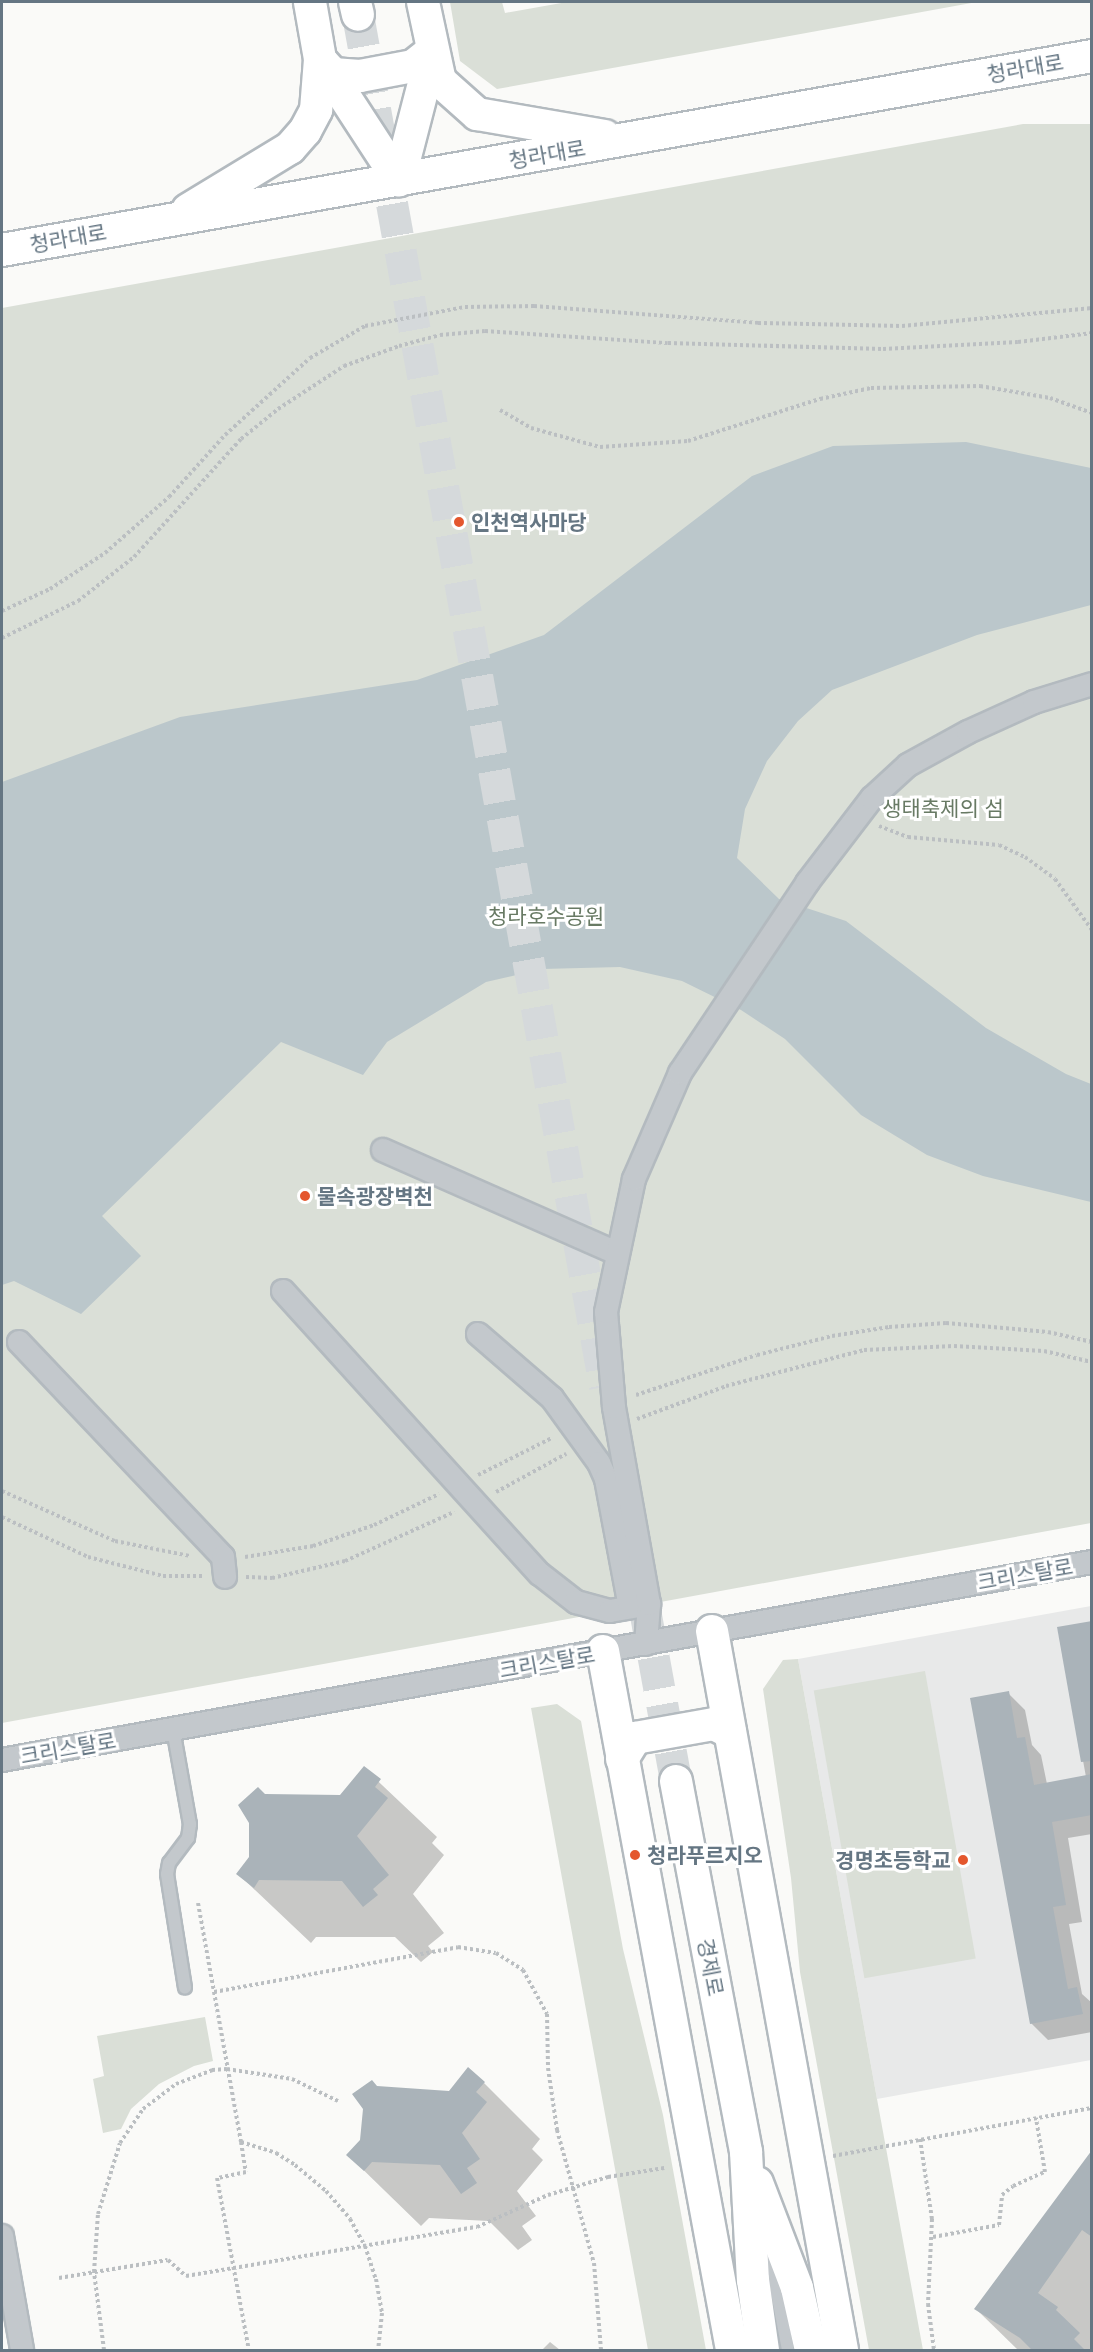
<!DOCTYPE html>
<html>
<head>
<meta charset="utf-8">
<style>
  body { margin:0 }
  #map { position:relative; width:1093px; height:2352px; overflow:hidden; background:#fafaf8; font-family:Quicksand,"Noto Sans KR",sans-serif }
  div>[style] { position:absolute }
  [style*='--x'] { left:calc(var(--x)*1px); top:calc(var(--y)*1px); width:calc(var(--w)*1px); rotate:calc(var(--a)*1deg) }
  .built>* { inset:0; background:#e8e9e9 }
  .green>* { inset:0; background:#dadfd7; transform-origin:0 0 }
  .water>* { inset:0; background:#bbc7cb }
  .shadow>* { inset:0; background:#0003 }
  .building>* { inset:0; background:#aab3b9 }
  .secondary-tunnel>* { height:32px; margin-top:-16px; transform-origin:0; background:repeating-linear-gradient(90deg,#d5d9db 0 32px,transparent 0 48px) }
  .path>* { height:4px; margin-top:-2px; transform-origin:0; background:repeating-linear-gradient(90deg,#bbbfc2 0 3px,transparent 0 6px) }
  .roads { filter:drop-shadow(2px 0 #b3babf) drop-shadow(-2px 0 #b3babf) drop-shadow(0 2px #b3babf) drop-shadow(0 -2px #b3babf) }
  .lane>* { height:12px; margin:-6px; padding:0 6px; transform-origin:6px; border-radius:6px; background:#c3c8cc }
  .street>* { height:22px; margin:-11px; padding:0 11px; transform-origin:11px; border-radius:11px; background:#c3c8cc }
  .secondary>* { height:32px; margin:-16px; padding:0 16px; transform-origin:16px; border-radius:16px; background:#fff }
  .dots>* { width:16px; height:16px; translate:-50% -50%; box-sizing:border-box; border:3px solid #fff; border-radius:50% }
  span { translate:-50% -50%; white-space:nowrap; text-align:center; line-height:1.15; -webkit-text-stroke:6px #fff; paint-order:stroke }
  .street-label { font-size:21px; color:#657683 }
  .poi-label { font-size:21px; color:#657683; font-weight:700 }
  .left { translate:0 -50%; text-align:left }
  .right { translate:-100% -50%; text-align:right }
  .park-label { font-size:21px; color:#687a64 }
  .frame { position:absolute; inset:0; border:3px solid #657683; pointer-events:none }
</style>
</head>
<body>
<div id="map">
  <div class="built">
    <i style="clip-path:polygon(1091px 1606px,1091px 2060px,877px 2099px,798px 1659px)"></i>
  </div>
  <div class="green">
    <i style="clip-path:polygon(450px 2px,502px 2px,505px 13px,567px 2px,977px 2px,497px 89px,460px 61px)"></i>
    <i style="clip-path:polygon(1023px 124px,1091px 124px,1091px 1523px,2px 1723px,2px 308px)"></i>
    <i style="clip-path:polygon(798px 1659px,877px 2099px,923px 2350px,869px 2350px,800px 1972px,791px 1878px,763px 1689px,783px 1660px)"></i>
    <i style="left:925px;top:1671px;width:292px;height:113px;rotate:80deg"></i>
    <i style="clip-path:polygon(557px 1704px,581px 1721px,623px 1949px,663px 2115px,706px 2350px,648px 2350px,531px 1708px)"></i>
    <i style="clip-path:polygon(205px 2017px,213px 2061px,194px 2066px,159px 2084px,131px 2109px,121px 2129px,103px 2133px,93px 2079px,104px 2076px,97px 2036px)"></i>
  </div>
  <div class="water">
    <i style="clip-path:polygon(966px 442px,1091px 468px,1091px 605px,977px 635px,832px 690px,798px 721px,767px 761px,745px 809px,737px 858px,779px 899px,846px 921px,986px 1028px,1066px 1074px,1091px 1084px,1091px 1202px,983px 1176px,927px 1155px,861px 1115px,785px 1039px,741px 1010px,682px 981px,620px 967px,542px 969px,486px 982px,387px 1042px,363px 1075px,281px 1042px,102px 1216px,141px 1256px,81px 1314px,14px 1281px,2px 1285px,2px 782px,180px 717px,417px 680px,544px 635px,752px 476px,833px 446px)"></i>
  </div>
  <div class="shadow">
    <i style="clip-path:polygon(1092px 1623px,1092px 1834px,1068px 1838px,1082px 1922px,1069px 1924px,1082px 1994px,1092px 2003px,1092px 2032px,1048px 2040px,1031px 2023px,1008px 1693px,1025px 1710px,1032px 1745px,1041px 1755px,1047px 1784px,1086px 1777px,1059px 1629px)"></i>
    <i style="clip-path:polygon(364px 1768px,437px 1837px,432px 1843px,444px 1855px,413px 1894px,444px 1933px,428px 1946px,433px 1952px,421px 1962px,395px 1937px,316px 1937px,311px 1943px,238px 1874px,250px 1857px,265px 1796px,340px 1796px)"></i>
    <i style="clip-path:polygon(484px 2083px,540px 2139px,532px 2149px,543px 2160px,517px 2191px,536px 2216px,522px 2226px,532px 2240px,518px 2250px,489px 2221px,429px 2218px,421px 2226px,348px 2155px,361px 2141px,378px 2087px,449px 2093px)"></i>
    <i style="clip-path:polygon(1092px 2173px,1092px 2350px,1018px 2350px,976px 2309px)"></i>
    <i style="clip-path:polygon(550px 2342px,560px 2350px,542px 2350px)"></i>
  </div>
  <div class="building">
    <i style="clip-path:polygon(1092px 1621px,1092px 1761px,1081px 1762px,1057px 1627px)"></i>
    <i style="clip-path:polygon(1009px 1691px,1017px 1738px,1025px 1737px,1034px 1785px,1092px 1774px,1092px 1815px,1052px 1822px,1066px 1905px,1053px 1907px,1068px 1989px,1077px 1987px,1083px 2014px,1030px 2024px,970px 1698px)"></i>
    <i style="clip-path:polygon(364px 1766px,381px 1779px,375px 1787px,388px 1798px,357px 1836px,389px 1875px,373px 1889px,378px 1895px,363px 1907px,342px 1881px,259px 1880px,254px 1888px,236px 1874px,249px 1857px,249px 1823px,238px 1805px,258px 1787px,265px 1794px,340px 1795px)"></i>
    <i style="clip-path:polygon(468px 2067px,485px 2082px,476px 2092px,487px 2102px,462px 2133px,480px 2159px,467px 2168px,477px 2183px,461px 2194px,440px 2165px,372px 2162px,364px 2171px,346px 2155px,360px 2140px,363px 2109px,352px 2094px,372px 2080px,377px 2086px,449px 2091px)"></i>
    <i style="clip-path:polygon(1092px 2150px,1092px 2237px,1082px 2230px,1038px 2293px,1058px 2307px,1056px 2310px,1080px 2333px,1074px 2339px,1085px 2350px,1032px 2350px,1020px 2338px,974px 2309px)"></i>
  </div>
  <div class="secondary-tunnel">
    <i style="--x:358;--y:15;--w:1394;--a:79.79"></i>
    <i style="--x:645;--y:1610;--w:174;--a:79.7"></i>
  </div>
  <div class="path">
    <i style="--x:500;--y:410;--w:36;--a:30"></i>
    <i style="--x:531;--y:428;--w:72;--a:15.4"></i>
    <i style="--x:600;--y:447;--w:88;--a:-3.9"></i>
    <i style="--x:688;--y:441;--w:139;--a:-17.7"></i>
    <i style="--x:820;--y:399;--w:52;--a:-12.2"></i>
    <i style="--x:871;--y:388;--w:109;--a:-1.1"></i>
    <i style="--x:980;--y:386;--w:71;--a:9.7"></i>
    <i style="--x:1050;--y:398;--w:45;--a:19.7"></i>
    <i style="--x:2;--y:611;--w:53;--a:-24.6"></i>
    <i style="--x:50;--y:589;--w:66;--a:-33.2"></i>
    <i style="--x:105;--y:553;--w:85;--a:-41.2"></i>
    <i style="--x:169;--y:497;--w:84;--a:-47.9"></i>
    <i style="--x:225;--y:435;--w:115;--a:-42.2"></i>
    <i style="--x:310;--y:358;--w:64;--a:-30.2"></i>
    <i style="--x:365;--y:326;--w:102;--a:-10.8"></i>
    <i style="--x:465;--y:307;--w:69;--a:-0.8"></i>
    <i style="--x:534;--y:306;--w:225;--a:4.3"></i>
    <i style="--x:758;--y:323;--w:144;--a:1.2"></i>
    <i style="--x:902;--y:326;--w:191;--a:-5.4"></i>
    <i style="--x:2;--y:638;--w:85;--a:-26"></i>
    <i style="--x:78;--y:601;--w:71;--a:-38.2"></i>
    <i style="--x:134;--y:557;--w:159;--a:-47.8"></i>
    <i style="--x:241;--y:439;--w:48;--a:-39"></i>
    <i style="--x:278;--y:409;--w:79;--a:-33.1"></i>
    <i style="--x:344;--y:366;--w:59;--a:-20"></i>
    <i style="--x:399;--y:346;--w:42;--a:-15"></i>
    <i style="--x:440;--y:335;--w:45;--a:-5.1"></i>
    <i style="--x:485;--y:331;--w:183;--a:3.8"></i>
    <i style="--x:668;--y:343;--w:215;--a:1.6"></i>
    <i style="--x:883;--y:349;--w:135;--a:-3"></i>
    <i style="--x:1018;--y:342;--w:75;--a:-6.9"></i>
    <i style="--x:879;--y:826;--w:31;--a:21"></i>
    <i style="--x:908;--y:837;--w:91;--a:5"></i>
    <i style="--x:999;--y:845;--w:29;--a:25"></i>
    <i style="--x:1025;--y:857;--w:37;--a:36"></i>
    <i style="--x:1055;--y:879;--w:63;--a:54"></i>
    <i style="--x:636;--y:1395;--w:127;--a:-18.3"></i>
    <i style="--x:757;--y:1355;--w:77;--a:-14.2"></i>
    <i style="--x:832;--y:1336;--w:58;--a:-9"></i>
    <i style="--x:889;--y:1327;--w:57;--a:-4"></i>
    <i style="--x:946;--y:1323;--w:102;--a:5"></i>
    <i style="--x:1048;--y:1332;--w:45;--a:12.8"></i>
    <i style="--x:637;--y:1419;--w:95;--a:-20.3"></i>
    <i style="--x:726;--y:1386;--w:143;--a:-14.6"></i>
    <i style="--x:864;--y:1350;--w:90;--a:-2.5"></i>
    <i style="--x:954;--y:1346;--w:90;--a:3.2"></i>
    <i style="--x:1044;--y:1351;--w:49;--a:12.9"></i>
    <i style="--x:478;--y:1475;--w:83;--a:-26.6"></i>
    <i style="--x:2;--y:1491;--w:124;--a:23.9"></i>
    <i style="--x:115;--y:1541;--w:76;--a:11.3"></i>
    <i style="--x:496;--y:1492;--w:80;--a:-28.5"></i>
    <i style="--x:2;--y:1517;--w:95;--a:24.9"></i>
    <i style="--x:88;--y:1557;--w:77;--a:14.2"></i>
    <i style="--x:163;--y:1576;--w:40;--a:0"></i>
    <i style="--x:245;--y:1557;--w:69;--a:-9.2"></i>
    <i style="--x:313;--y:1546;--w:65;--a:-19"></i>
    <i style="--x:374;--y:1525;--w:72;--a:-25.5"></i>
    <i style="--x:246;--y:1577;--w:26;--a:2"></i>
    <i style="--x:272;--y:1578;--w:75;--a:-13.1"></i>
    <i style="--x:345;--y:1561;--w:120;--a:-24.2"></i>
    <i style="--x:198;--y:1903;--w:243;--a:79.8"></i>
    <i style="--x:241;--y:2142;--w:37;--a:17"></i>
    <i style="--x:276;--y:2153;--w:22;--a:32"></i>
    <i style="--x:295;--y:2165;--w:40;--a:40"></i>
    <i style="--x:326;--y:2191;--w:37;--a:49"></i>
    <i style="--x:350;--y:2219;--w:31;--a:61"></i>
    <i style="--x:365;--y:2246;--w:35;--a:72"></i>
    <i style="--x:376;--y:2279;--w:35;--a:80"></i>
    <i style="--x:382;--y:2313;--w:37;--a:96"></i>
    <i style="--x:214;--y:1992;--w:248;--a:-10.4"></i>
    <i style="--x:458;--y:1947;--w:38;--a:9"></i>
    <i style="--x:496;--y:1953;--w:32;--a:32"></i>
    <i style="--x:523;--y:1970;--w:50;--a:61.4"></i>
    <i style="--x:547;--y:2014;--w:54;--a:88.9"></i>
    <i style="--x:548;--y:2068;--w:63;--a:81.7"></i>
    <i style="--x:557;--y:2130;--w:138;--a:74.5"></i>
    <i style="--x:594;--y:2263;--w:87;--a:85.4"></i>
    <i style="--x:920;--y:2139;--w:81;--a:81.5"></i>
    <i style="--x:932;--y:2219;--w:85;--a:92.7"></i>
    <i style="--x:928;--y:2304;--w:46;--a:82.6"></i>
    <i style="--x:241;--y:2142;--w:30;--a:81"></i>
    <i style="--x:246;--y:2172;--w:30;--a:168"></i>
    <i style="--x:217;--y:2178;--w:175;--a:79.5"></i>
    <i style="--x:833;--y:2156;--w:263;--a:-10.5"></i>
    <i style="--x:933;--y:2237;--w:67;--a:-10.3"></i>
    <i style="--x:999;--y:2225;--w:30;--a:-84"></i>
    <i style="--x:1002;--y:2195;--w:14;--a:-39"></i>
    <i style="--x:1013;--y:2186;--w:35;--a:-24"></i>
    <i style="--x:1045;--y:2172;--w:55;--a:-99.5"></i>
    <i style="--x:59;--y:2278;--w:110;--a:-9.4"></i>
    <i style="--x:168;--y:2260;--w:24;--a:42"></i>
    <i style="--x:186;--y:2276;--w:295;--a:-9.6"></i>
    <i style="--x:477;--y:2227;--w:78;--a:-24.3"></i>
    <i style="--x:548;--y:2195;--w:63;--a:-16.7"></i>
    <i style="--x:608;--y:2177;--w:57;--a:-9.1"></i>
    <i style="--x:104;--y:2350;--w:79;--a:-97.3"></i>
    <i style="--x:94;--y:2272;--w:58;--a:-86.1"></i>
    <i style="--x:98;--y:2214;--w:74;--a:-72.8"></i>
    <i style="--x:120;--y:2143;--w:41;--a:-55.9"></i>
    <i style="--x:143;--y:2109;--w:41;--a:-37.1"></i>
    <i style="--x:176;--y:2084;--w:39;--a:-21"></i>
    <i style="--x:212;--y:2070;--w:15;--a:-4"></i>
    <i style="--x:227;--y:2069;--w:66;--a:8.7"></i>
    <i style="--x:292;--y:2079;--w:51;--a:25.6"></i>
  </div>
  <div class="roads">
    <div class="lane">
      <i style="--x:173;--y:1729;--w:97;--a:79.9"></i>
      <i style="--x:190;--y:1824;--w:14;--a:98"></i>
      <i style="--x:188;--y:1838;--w:31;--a:127"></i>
      <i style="--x:169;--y:1863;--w:11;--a:100"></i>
      <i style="--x:167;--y:1874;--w:115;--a:81"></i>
      <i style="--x:769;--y:2251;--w:101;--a:79.1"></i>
    </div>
    <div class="street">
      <i style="--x:383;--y:1150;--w:255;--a:23.8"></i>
      <i style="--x:283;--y:1291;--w:382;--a:47.8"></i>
      <i style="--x:540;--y:1574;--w:46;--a:37.9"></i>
      <i style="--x:576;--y:1602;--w:35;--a:15"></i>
      <i style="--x:610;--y:1611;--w:40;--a:-10"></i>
      <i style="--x:478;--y:1334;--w:98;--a:40.9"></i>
      <i style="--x:552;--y:1398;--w:80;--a:54.1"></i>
      <i style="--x:599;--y:1463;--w:17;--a:66"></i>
      <i style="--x:606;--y:1479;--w:130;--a:79.4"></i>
      <i style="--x:19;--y:1342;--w:296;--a:46.5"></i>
      <i style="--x:223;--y:1557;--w:20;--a:84"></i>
      <i style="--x:646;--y:1644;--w:40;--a:-85.7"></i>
      <i style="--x:649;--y:1604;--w:200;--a:-100.1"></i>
      <i style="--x:614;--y:1407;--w:95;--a:-94.8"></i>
      <i style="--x:606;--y:1312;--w:136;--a:-78.1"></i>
      <i style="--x:634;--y:1179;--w:116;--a:-66.5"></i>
      <i style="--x:680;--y:1073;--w:229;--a:-56.2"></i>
      <i style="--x:807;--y:883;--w:107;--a:-52.6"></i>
      <i style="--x:872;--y:798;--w:49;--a:-42.5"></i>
      <i style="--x:908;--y:765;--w:68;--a:-28.8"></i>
      <i style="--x:968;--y:732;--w:72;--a:-24.4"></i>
      <i style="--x:1034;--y:702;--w:61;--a:-17.2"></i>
      <i style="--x:2;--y:1760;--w:1108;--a:-10.3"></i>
      <i style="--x:2;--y:2236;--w:116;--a:80"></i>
    </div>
    <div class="secondary">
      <i style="--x:355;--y:2;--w:13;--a:77"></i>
      <i style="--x:423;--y:2;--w:81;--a:77.9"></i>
      <i style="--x:440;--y:81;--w:50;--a:41.7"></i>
      <i style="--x:477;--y:114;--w:130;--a:9.8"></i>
      <i style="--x:320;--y:59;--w:145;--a:56.9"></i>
      <i style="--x:320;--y:60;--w:19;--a:47"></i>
      <i style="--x:333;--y:74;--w:27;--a:4"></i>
      <i style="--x:360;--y:76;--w:54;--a:-10.7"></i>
      <i style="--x:413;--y:66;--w:24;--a:-38"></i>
      <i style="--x:399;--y:180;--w:132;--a:-75.5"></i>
      <i style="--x:188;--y:210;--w:119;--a:-31.3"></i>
      <i style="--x:290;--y:148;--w:23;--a:-49"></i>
      <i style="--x:305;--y:131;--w:24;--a:-62"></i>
      <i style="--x:316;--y:110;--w:51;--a:-85.5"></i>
      <i style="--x:320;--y:59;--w:58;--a:-100"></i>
      <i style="--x:2;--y:250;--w:1107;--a:-10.09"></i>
      <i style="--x:712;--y:1631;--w:731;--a:79.75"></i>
      <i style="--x:603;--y:1651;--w:711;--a:79.54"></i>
      <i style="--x:622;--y:1759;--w:25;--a:-58"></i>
      <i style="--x:635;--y:1738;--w:80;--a:-10"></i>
      <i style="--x:714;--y:1724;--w:18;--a:27"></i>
      <i style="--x:676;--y:1781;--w:378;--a:79.3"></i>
      <i style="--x:746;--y:2152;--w:128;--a:86.9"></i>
      <i style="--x:753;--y:2280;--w:71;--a:81.9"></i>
      <i style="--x:757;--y:2183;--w:112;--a:69.1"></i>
      <i style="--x:797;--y:2288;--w:64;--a:77.3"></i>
    </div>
  </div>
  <div class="dots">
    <i style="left:459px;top:522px;background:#e4572e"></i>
    <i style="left:305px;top:1196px;background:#e4572e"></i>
    <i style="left:635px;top:1855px;background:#e4572e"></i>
    <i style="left:963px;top:1860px;background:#e4572e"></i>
  </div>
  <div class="street-label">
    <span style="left:1025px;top:68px;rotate:-10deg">청라대로</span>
    <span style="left:547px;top:154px;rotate:-10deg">청라대로</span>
    <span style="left:68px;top:238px;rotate:-10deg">청라대로</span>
    <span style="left:1025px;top:1574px;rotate:-10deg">크리스탈로</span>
    <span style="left:547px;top:1662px;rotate:-10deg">크리스탈로</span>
    <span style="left:68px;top:1748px;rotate:-10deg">크리스탈로</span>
    <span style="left:711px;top:1967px;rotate:79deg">경제로</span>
  </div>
  <div class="poi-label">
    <span class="left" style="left:471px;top:522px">인천역사마당</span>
    <span class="left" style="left:317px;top:1196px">물속광장벽천</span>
    <span class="left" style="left:647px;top:1855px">청라푸르지오</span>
    <span class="right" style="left:951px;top:1860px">경명초등학교</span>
  </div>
  <div class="park-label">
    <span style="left:943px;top:808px">생태축제의 섬</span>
    <span style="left:546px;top:916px">청라호수공원</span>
  </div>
  <div class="frame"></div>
</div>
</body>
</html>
